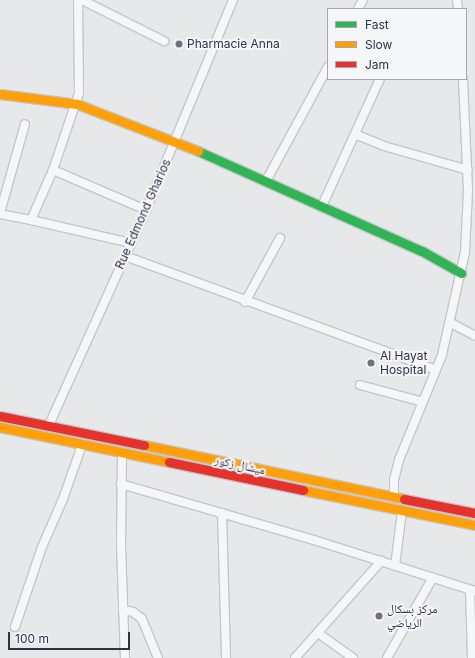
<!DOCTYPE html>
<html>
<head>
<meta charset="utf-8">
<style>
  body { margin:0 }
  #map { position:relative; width:475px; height:658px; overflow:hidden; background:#e6e8ea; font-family:Inter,"Noto Naskh Arabic",sans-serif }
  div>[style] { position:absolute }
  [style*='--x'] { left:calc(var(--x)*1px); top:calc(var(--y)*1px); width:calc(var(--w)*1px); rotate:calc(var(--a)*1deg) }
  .roads { filter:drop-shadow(1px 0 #c4c6c8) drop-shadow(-1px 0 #c4c6c8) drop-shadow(0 1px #c4c6c8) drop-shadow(0 -1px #c4c6c8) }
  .street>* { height:8px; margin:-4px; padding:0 4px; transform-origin:4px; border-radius:4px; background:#f5f6f7 }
  .fast>* { height:9px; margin:-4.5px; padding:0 4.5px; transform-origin:4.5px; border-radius:4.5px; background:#30b455 }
  .slow>* { height:9px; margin:-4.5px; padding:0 4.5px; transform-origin:4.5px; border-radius:4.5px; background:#ff9f0a }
  .jam>* { height:9px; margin:-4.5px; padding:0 4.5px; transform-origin:4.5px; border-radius:4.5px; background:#e5322d }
  .dots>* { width:11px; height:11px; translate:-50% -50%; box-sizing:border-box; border:2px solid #f4f6f9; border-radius:50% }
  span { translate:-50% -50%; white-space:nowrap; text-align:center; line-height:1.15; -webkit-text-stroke:4px #f4f6f9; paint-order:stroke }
  .poi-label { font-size:12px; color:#2b3345 }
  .left { translate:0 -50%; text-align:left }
  .street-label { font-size:12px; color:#2b3345 }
  .legend { position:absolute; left:327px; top:8px; width:140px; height:72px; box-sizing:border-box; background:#f4f6f9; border:1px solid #a4a8b1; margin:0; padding:5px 7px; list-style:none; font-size:12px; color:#2b3345 }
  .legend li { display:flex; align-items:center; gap:8px; height:20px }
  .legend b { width:20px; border:1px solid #a4a8b1 }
  .scale { position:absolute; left:8px; top:632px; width:122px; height:18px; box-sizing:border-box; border:2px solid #2b3345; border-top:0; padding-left:5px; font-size:12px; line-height:14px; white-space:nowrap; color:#2b3345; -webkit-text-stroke:3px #f4f6f9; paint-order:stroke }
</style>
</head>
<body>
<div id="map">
  <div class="roads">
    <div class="street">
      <i style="--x:82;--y:0;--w:92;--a:26.6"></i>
      <i style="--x:457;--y:0;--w:9;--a:84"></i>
      <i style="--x:358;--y:9;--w:10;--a:-61"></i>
      <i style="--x:357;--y:135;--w:29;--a:22"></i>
      <i style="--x:384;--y:146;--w:87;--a:15.9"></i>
      <i style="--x:53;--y:170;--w:101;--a:23.3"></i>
      <i style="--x:266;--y:181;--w:130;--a:-61.5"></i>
      <i style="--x:322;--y:206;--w:140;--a:-65.5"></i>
      <i style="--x:0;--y:213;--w:92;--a:-74.3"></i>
      <i style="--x:0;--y:214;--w:32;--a:11"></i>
      <i style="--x:31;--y:220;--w:55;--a:-66.3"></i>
      <i style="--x:53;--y:170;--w:81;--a:-71.3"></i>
      <i style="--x:79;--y:93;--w:93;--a:-90.6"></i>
      <i style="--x:31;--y:220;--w:103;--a:13"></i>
      <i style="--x:125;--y:256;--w:331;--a:20.1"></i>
      <i style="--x:245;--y:302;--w:73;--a:-61.3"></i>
      <i style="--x:451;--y:323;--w:27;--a:28"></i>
      <i style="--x:360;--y:385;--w:65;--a:15.1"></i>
      <i style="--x:49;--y:425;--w:236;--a:-65.7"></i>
      <i style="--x:146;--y:210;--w:227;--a:-67.5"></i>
      <i style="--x:122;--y:453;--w:92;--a:90.6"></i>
      <i style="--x:121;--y:545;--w:113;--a:88"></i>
      <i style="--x:121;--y:484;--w:201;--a:16.2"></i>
      <i style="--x:314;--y:540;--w:169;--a:17.6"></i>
      <i style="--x:394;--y:497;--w:17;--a:-90"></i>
      <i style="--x:394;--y:480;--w:21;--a:-76"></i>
      <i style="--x:399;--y:460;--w:113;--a:-67.7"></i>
      <i style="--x:442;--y:355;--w:106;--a:-77.4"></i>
      <i style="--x:465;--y:252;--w:62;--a:-87.2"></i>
      <i style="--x:468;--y:190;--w:111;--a:-92.6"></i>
      <i style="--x:222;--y:513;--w:145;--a:88.4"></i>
      <i style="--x:395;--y:566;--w:55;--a:-82.7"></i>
      <i style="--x:470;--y:590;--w:68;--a:88.3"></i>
      <i style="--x:123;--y:610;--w:10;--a:11"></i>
      <i style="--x:133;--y:612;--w:11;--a:38"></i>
      <i style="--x:142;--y:619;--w:42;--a:67.7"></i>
      <i style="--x:15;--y:627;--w:84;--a:-71.4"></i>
      <i style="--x:42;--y:547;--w:52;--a:-66.4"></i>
      <i style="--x:63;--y:499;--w:57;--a:-70.6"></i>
      <i style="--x:318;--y:633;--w:43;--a:35.5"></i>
      <i style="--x:295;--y:658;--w:130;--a:-48.4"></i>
      <i style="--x:387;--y:658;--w:91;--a:-60.3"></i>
    </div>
    <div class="fast">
      <i style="--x:198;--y:151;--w:245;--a:24.1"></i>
      <i style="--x:422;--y:251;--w:45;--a:29.4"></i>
    </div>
    <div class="slow">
      <i style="--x:0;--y:94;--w:78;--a:7.4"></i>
      <i style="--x:77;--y:104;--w:130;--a:21.2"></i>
      <i style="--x:0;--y:427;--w:173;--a:11.7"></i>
      <i style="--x:144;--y:445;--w:266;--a:11.7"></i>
      <i style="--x:303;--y:490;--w:176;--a:11.5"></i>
    </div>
    <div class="jam">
      <i style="--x:0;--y:416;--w:147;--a:11.4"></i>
      <i style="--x:169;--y:462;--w:137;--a:11.8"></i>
      <i style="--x:404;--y:499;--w:72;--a:11.2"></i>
    </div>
  </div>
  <div class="dots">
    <i style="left:179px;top:44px;background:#6c727f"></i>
    <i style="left:371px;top:363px;background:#6c727f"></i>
    <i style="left:379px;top:616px;background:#6c727f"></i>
  </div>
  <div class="poi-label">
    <span class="left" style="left:187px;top:44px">Pharmacie Anna</span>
    <span class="left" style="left:380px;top:363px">Al Hayat<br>Hospital</span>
    <span class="left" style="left:387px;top:616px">مركز بسكال<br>الرياضي</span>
  </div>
  <div class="street-label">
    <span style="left:143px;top:214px;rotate:-66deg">Rue Edmond Gharios</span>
    <span style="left:240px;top:465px;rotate:12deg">ميشال زكور</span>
  </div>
  <ul class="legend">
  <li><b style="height:5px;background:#30b455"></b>Fast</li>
  <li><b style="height:5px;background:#ff9f0a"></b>Slow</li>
  <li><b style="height:5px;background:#e5322d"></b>Jam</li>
  </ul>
  <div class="scale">100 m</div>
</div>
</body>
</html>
